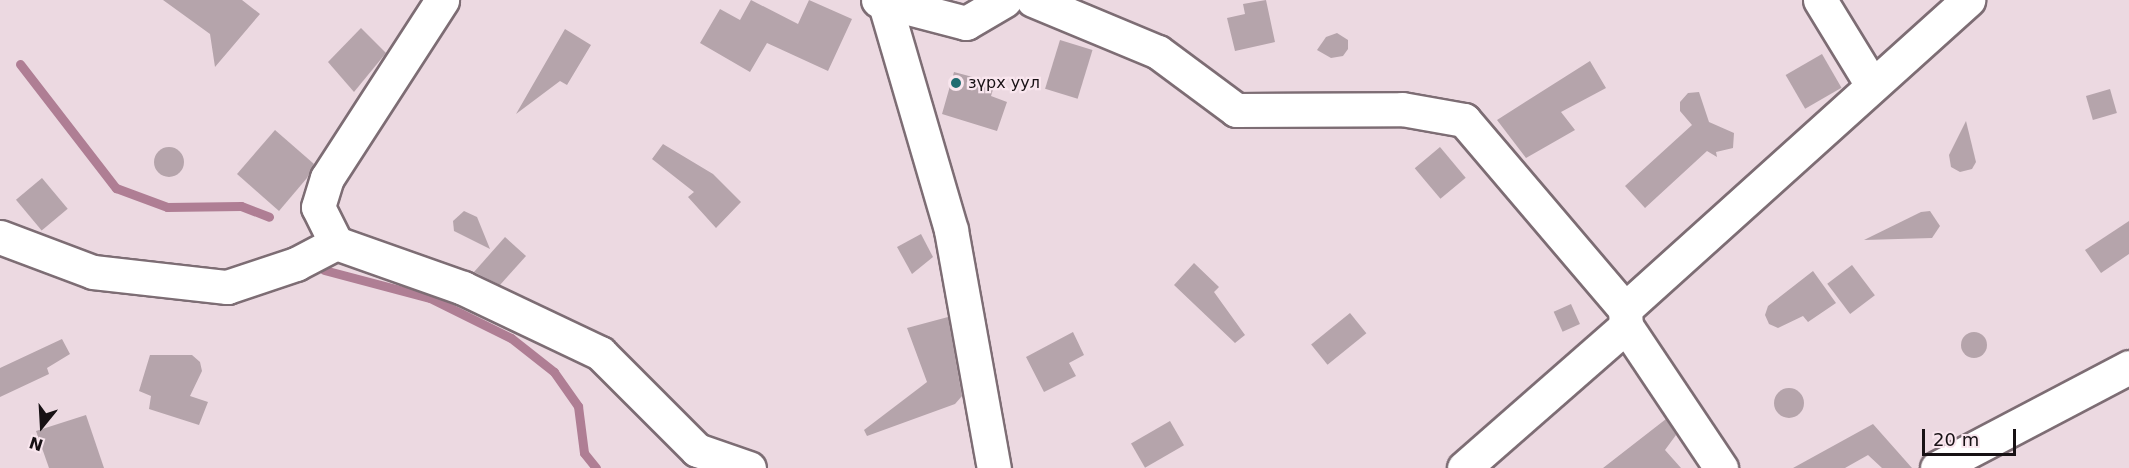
<!DOCTYPE html>
<html>
<head>
<meta charset="utf-8">
<style>
  body { margin:0 }
  #map { position:relative; width:2129px; height:468px; overflow:hidden; background:#ecd9e1; font-family:"DejaVu Sans",sans-serif }
  div>[style] { position:absolute }
  [style*='--x'] { left:calc(var(--x)*1px); top:calc(var(--y)*1px); width:calc(var(--w)*1px); rotate:calc(var(--a)*1deg) }
  .stream>* { height:9px; margin:-4.5px; padding:0 4.5px; transform-origin:4.5px; border-radius:4.5px; background:#af7e94 }
  .building>* { inset:0; background:#b5a4ab; transform-origin:0 0 }
  .round { border-radius:50% }
  .roads { filter:drop-shadow(2px 0 #7d6d74) drop-shadow(-2px 0 #7d6d74) drop-shadow(0 2px #7d6d74) drop-shadow(0 -2px #7d6d74) }
  .minor>* { height:33px; margin:-16.5px; padding:0 16.5px; transform-origin:16.5px; border-radius:16.5px; background:#fff }
  .dots>* { width:16px; height:16px; translate:-50% -50%; box-sizing:border-box; border:3px solid #f9e6ee; border-radius:50% }
  span { translate:-50% -50%; white-space:nowrap; text-align:center; line-height:1.15; -webkit-text-stroke:4.5px #f9e6ee; paint-order:stroke }
  .poi-label { font-size:16px; color:#171114 }
  .left { translate:0 -50%; text-align:left }
  .north { position:absolute; left:12px; top:396px; width:60px; height:60px; -webkit-text-stroke:4px #f9e6ee; paint-order:stroke; rotate:198deg; font-size:16px; font-weight:700; line-height:24px; text-align:center; color:#171114 }
  .north::after { content:''; display:block; margin:auto; width:21px; height:27px; background:#171114; clip-path:polygon(50% 0,100% 100%,50% 72%,0 100%) }
  .scale { position:absolute; left:1922px; top:429px; width:94px; height:27px; box-sizing:border-box; border:3px solid #171114; border-top:0; padding-left:8px; font-size:18px; line-height:21px; white-space:nowrap; color:#171114; -webkit-text-stroke:4px #f9e6ee; paint-order:stroke }
</style>
</head>
<body>
<div id="map">
  <div class="stream">
    <i style="--x:20;--y:64;--w:157;--a:52.3"></i>
    <i style="--x:116;--y:188;--w:54;--a:20.4"></i>
    <i style="--x:167;--y:207;--w:74;--a:-0.8"></i>
    <i style="--x:241;--y:206;--w:30;--a:21"></i>
    <i style="--x:324;--y:270;--w:110;--a:14.8"></i>
    <i style="--x:430;--y:298;--w:90;--a:26.3"></i>
    <i style="--x:511;--y:338;--w:55;--a:38.3"></i>
    <i style="--x:554;--y:372;--w:42;--a:54.8"></i>
    <i style="--x:578;--y:406;--w:47;--a:82.7"></i>
    <i style="--x:584;--y:453;--w:19;--a:51"></i>
  </div>
  <div class="building">
    <i style="clip-path:polygon(163px 0,242px 0,260px 14px,215px 67px,210px 34px)"></i>
    <i style="clip-path:polygon(751px 0,798px 24px,809px 0,852px 19px,828px 71px,767px 43px,750px 72px,700px 43px,720px 9px,740px 20px)"></i>
    <i style="clip-path:polygon(1266px 0,1275px 42px,1235px 51px,1227px 18px,1245px 14px,1243px 4px)"></i>
    <i style="clip-path:polygon(361px 28px,386px 53px,354px 92px,328px 62px)"></i>
    <i style="clip-path:polygon(565px 29px,591px 45px,567px 85px,560px 81px,516px 114px)"></i>
    <i style="clip-path:polygon(1337px 33px,1348px 40px,1348px 49px,1343px 56px,1331px 58px,1317px 50px,1326px 37px)"></i>
    <i style="left:1060px;top:40px;width:34px;height:51px;rotate:17deg"></i>
    <i style="left:1822px;top:54px;width:39px;height:42px;rotate:60deg"></i>
    <i style="clip-path:polygon(1590px 61px,1606px 88px,1561px 112px,1575px 130px,1526px 158px,1497px 120px)"></i>
    <i style="clip-path:polygon(954px 72px,995px 83px,991px 96px,1007px 102px,997px 131px,942px 114px)"></i>
    <i style="left:2110px;top:89px;width:25px;height:25px;rotate:74deg"></i>
    <i style="clip-path:polygon(1699px 92px,1709px 122px,1734px 133px,1733px 148px,1716px 152px,1717px 157px,1707px 151px,1645px 208px,1625px 186px,1692px 125px,1680px 111px,1680px 102px,1688px 93px)"></i>
    <i style="clip-path:polygon(1966px 121px,1976px 162px,1972px 169px,1960px 172px,1951px 167px,1949px 155px)"></i>
    <i style="clip-path:polygon(275px 130px,314px 164px,307px 178px,279px 211px,237px 174px)"></i>
    <i style="clip-path:polygon(663px 144px,713px 174px,741px 202px,716px 228px,688px 197px,694px 192px,652px 159px)"></i>
    <i style="left:1440px;top:147px;width:40px;height:33px;rotate:50deg"></i>
    <i class="round" style="left:154px;top:147px;width:30px;height:30px"></i>
    <i style="left:42px;top:178px;width:40px;height:34px;rotate:50deg"></i>
    <i style="clip-path:polygon(464px 211px,477px 217px,490px 249px,454px 231px,453px 221px)"></i>
    <i style="clip-path:polygon(1930px 211px,1940px 226px,1932px 238px,1864px 240px,1921px 212px)"></i>
    <i style="clip-path:polygon(2129px 221px,2129px 254px,2101px 273px,2085px 250px)"></i>
    <i style="clip-path:polygon(921px 234px,933px 257px,912px 274px,897px 247px)"></i>
    <i style="clip-path:polygon(505px 237px,526px 256px,500px 285px,474px 272px)"></i>
    <i style="clip-path:polygon(1194px 263px,1219px 287px,1214px 292px,1245px 335px,1235px 343px,1174px 285px)"></i>
    <i style="left:1852px;top:265px;width:38px;height:31px;rotate:53deg"></i>
    <i style="clip-path:polygon(1813px 271px,1836px 303px,1808px 322px,1803px 316px,1778px 328px,1769px 324px,1765px 315px,1768px 306px)"></i>
    <i style="left:1571px;top:304px;width:22px;height:19px;rotate:66deg"></i>
    <i style="left:1350px;top:313px;width:26px;height:50px;rotate:51deg"></i>
    <i style="clip-path:polygon(948px 317px,962px 396px,955px 404px,867px 436px,864px 430px,927px 382px,907px 328px)"></i>
    <i style="clip-path:polygon(1073px 332px,1084px 355px,1069px 363px,1076px 376px,1044px 392px,1026px 357px)"></i>
    <i class="round" style="left:1961px;top:332px;width:26px;height:26px"></i>
    <i style="clip-path:polygon(62px 339px,70px 354px,47px 368px,49px 374px,0 397px,0 368px)"></i>
    <i style="clip-path:polygon(150px 355px,192px 355px,200px 362px,202px 371px,190px 396px,208px 402px,199px 425px,149px 409px,151px 396px,139px 391px)"></i>
    <i class="round" style="left:1774px;top:388px;width:30px;height:30px"></i>
    <i style="clip-path:polygon(86px 415px,104px 468px,49px 468px,36px 431px)"></i>
    <i style="clip-path:polygon(1666px 419px,1676px 435px,1665px 450px,1681px 468px,1603px 468px)"></i>
    <i style="left:1170px;top:421px;width:28px;height:45px;rotate:60deg"></i>
    <i style="clip-path:polygon(1873px 424px,1912px 468px,1882px 468px,1868px 455px,1845px 468px,1793px 468px)"></i>
  </div>
  <div class="roads">
    <div class="minor">
      <i style="--x:878;--y:0;--w:91;--a:14.6"></i>
      <i style="--x:966;--y:23;--w:45;--a:-30.5"></i>
      <i style="--x:1033;--y:0;--w:135;--a:22.6"></i>
      <i style="--x:1158;--y:52;--w:97;--a:36.6"></i>
      <i style="--x:1236;--y:110;--w:166;--a:-0.3"></i>
      <i style="--x:1402;--y:109;--w:63;--a:10.1"></i>
      <i style="--x:1464;--y:120;--w:248;--a:49.6"></i>
      <i style="--x:1625;--y:309;--w:17;--a:87"></i>
      <i style="--x:1626;--y:326;--w:171;--a:56.2"></i>
      <i style="--x:1820;--y:0;--w:100;--a:58.5"></i>
      <i style="--x:885;--y:4;--w:235;--a:73.7"></i>
      <i style="--x:951;--y:230;--w:242;--a:79.8"></i>
      <i style="--x:0;--y:237;--w:99;--a:20.6"></i>
      <i style="--x:93;--y:272;--w:135;--a:6.4"></i>
      <i style="--x:227;--y:287;--w:73;--a:-18.4"></i>
      <i style="--x:296;--y:264;--w:45;--a:-27.7"></i>
      <i style="--x:336;--y:243;--w:135;--a:19.5"></i>
      <i style="--x:463;--y:288;--w:152;--a:25.4"></i>
      <i style="--x:600;--y:353;--w:137;--a:45"></i>
      <i style="--x:697;--y:450;--w:55;--a:19.1"></i>
      <i style="--x:336;--y:243;--w:40;--a:-116.6"></i>
      <i style="--x:318;--y:207;--w:30;--a:-73"></i>
      <i style="--x:327;--y:178;--w:212;--a:-57.1"></i>
      <i style="--x:1625;--y:309;--w:462;--a:-42"></i>
      <i style="--x:1464;--y:468;--w:215;--a:-41.2"></i>
      <i style="--x:1937;--y:468;--w:217;--a:-27.7"></i>
    </div>
  </div>
  <div class="dots">
    <i style="left:956px;top:83px;background:#216c71"></i>
  </div>
  <div class="poi-label">
    <span class="left" style="left:968px;top:83px">зүрх уул</span>
  </div>
  <div class="north">N</div>
  <div class="scale">20 m</div>
</div>
</body>
</html>
